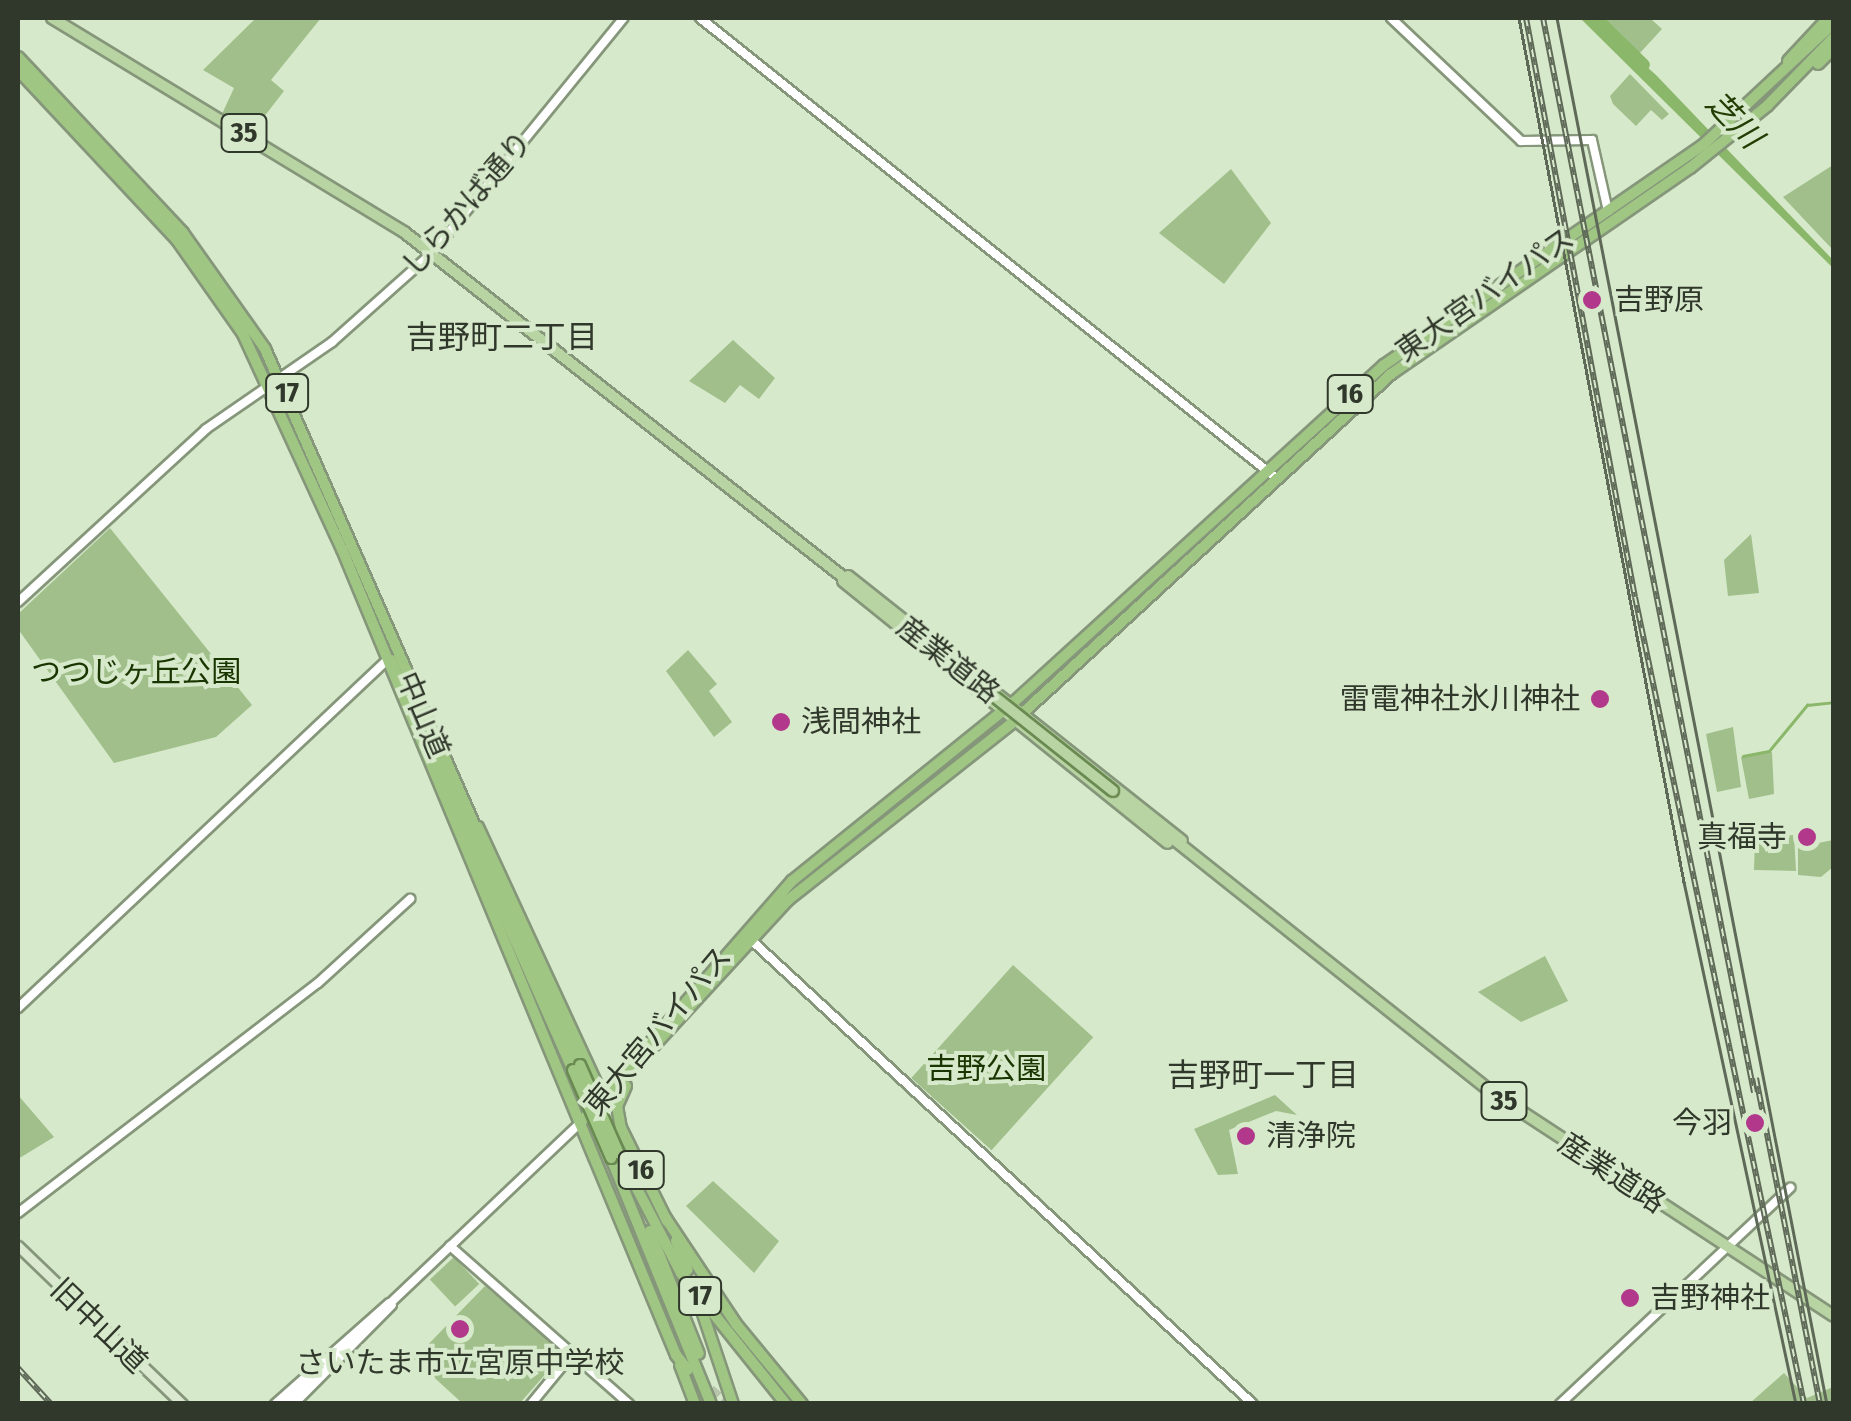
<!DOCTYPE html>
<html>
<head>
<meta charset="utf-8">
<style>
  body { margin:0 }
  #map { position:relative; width:1851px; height:1421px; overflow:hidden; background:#d7e9cb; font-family:"Fira Sans Condensed","Noto Sans JP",sans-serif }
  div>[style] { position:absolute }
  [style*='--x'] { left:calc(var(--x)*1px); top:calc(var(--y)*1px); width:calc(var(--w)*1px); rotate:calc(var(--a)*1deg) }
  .green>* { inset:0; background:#a0bf8a; transform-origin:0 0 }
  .water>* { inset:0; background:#8ab769 }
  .stream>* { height:2.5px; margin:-1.25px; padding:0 1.25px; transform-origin:1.25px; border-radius:1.25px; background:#8ab769 }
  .river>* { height:12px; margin:-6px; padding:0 6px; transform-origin:6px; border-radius:6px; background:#8ab769 }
  .trunk-tunnel>* { height:10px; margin-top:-5px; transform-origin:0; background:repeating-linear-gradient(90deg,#b6c5ab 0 10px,transparent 0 15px) }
  .roads { filter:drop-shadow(2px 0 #85967a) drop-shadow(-2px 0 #85967a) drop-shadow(0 2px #85967a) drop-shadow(0 -2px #85967a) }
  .tertiary>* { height:8px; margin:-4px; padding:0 4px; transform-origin:4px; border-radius:4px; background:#fff }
  .secondary>* { height:9px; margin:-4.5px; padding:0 4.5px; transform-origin:4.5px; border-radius:4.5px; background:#dbe9d1 }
  .primary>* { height:10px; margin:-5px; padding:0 5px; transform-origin:5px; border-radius:5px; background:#b8d4a3 }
  .trunk>* { height:10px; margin:-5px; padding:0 5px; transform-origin:5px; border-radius:5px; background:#a0c684 }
  .tram>* { height:2.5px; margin:-1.25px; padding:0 1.25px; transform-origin:1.25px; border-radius:1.25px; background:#5f6958 }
  .rail>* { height:6px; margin-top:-3px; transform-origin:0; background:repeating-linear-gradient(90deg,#d7e9cb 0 8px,#5f6958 0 16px); box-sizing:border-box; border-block:2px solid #5f6958 }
  .bridges { filter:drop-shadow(2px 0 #698a51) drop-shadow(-2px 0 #698a51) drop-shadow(0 2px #698a51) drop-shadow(0 -2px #698a51) }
  .primary-bridge>* { height:10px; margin:-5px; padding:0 5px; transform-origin:5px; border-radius:5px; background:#b8d4a3 }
  .trunk-bridge>* { height:10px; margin:-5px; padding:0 5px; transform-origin:5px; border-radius:5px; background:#a0c684 }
  .dots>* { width:28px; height:28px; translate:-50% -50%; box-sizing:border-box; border:5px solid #d7e9cb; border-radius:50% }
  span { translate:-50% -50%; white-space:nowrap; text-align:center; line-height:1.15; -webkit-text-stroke:8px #d7e9cb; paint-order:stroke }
  .shield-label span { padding:2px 8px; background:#d7e9cb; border:2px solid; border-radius:8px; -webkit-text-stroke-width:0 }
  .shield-label { font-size:28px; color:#30372b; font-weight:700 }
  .street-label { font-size:30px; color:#30372b }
  .poi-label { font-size:30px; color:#30372b }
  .left { translate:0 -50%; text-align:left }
  .right { translate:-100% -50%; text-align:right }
  .park-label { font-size:30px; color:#1a3600 }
  .water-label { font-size:32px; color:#223e04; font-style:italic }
  .neighbourhood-label { font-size:32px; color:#30372b }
  .frame { position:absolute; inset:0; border:20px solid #30372b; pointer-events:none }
</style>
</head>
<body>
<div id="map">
  <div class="green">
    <i style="clip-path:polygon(256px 18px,321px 18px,271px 80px,284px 91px,253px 131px,222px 114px,234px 88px,203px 70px)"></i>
    <i style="clip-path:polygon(1602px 18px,1650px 18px,1662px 29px,1639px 54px)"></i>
    <i style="clip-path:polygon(1630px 74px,1669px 114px,1662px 120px,1651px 110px,1636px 126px,1613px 104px,1610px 96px)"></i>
    <i style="clip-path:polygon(1833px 165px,1833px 250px,1783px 197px)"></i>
    <i style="clip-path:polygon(1231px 169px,1271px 223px,1224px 284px,1159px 233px)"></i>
    <i style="clip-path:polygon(733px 340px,775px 378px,759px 399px,740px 385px,725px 403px,689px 381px)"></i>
    <i style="clip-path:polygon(110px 528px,252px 705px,216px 737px,114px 763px,18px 629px,18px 614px)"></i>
    <i style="clip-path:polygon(1751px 534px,1759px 593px,1728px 596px,1724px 560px)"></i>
    <i style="clip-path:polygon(688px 650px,717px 684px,709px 691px,732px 722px,714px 737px,666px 671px)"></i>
    <i style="clip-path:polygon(1733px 727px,1741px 787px,1717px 792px,1706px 734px)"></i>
    <i style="clip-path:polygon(1772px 752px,1774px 794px,1749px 799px,1741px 757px)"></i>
    <i style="clip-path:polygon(1794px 835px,1796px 871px,1754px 870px,1755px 838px)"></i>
    <i style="clip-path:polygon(1833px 840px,1833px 867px,1821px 877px,1798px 875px,1798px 847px)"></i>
    <i style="clip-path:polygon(1545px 956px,1568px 1001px,1521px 1022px,1478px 992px)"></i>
    <i style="left:1013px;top:965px;width:108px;height:152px;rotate:42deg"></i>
    <i style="clip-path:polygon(18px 1095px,54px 1137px,18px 1159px)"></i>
    <i style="clip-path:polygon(1275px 1095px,1297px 1115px,1276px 1111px,1229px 1130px,1238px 1174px,1218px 1175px,1194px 1129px)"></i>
    <i style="clip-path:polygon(713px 1181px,779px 1241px,754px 1273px,686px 1206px)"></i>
    <i style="left:454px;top:1257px;width:37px;height:33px;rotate:47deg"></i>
    <i style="clip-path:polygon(485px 1286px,564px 1353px,520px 1403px,462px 1403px,414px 1359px)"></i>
    <i style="clip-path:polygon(1784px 1373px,1807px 1398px,1833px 1387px,1833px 1403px,1750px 1403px)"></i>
  </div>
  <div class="water">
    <i style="clip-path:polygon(1580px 18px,1592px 18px,1656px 75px,1833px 260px,1833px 268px)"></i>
  </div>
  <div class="stream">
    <i style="--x:1743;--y:756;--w:26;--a:-11"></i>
    <i style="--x:1769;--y:751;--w:60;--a:-50.4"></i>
    <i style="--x:1807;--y:705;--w:27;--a:-6"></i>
  </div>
  <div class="river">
    <i style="--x:1596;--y:18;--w:67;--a:44.4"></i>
  </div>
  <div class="trunk-tunnel">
    <i style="--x:688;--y:1370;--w:52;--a:41.1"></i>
  </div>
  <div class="roads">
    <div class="tertiary">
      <i style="--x:700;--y:18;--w:737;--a:38.61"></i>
      <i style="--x:1391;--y:18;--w:179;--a:43.4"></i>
      <i style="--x:1521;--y:141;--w:71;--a:-0.8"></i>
      <i style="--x:1592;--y:140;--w:73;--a:77.3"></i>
      <i style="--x:18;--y:602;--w:255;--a:-42.6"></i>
      <i style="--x:206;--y:429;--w:153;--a:-34.6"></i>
      <i style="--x:332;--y:342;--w:134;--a:-41.7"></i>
      <i style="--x:432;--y:253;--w:303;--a:-50.8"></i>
      <i style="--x:749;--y:938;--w:686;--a:42.76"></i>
      <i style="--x:18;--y:1008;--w:504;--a:-43.31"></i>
      <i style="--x:18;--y:1213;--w:378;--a:-37.5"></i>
      <i style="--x:318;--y:983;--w:125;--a:-42.4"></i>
      <i style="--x:450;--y:1246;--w:239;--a:41.4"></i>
      <i style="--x:275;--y:1404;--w:152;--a:-41.5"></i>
      <i style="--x:284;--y:1404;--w:408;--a:-43.5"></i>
      <i style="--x:294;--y:1404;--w:139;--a:-45.3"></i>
      <i style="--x:531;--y:1404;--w:66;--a:-50.5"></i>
      <i style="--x:1560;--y:1404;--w:316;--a:-43.2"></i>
    </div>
    <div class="secondary">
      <i style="--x:18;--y:1246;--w:228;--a:43.9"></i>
    </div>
    <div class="primary">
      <i style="--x:52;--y:18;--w:412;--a:31.3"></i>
      <i style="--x:404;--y:232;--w:659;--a:38.16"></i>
      <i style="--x:848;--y:576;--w:426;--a:38.4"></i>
      <i style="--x:843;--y:581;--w:417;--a:38.9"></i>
      <i style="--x:1113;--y:791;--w:485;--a:38.5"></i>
      <i style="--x:1493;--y:1093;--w:407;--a:33.2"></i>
    </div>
    <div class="trunk">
      <i style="--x:18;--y:57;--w:241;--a:46.8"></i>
      <i style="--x:183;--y:233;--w:142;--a:54.7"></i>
      <i style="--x:265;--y:349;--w:782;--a:66.25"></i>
      <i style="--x:1788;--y:61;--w:59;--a:-47.1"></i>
      <i style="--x:1818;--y:64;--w:23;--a:-45"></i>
      <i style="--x:18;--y:70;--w:233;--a:46.9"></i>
      <i style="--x:177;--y:240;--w:115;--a:54.9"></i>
      <i style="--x:243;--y:334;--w:237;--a:65.3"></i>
      <i style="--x:342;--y:549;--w:872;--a:67.49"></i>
      <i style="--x:676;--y:1355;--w:19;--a:51"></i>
      <i style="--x:391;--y:660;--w:449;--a:66.1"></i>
      <i style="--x:478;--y:827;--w:298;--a:65.2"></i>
      <i style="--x:626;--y:1086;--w:22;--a:114"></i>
      <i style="--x:617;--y:1106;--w:22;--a:80"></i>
      <i style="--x:621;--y:1128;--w:104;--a:63.7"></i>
      <i style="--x:593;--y:1112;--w:288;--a:-47.4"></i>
      <i style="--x:788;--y:900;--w:287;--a:-38.3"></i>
      <i style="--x:1013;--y:722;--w:514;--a:-42.63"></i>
      <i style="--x:1391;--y:374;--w:363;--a:-34.6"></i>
      <i style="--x:1690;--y:168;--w:99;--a:-38.8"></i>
      <i style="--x:1767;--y:106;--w:96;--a:-45.8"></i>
      <i style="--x:580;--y:1123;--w:322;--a:-48.8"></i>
      <i style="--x:792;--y:881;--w:285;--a:-38.9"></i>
      <i style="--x:1014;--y:702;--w:500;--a:-42.33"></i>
      <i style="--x:1384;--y:365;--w:388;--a:-34.6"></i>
      <i style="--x:1703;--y:145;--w:179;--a:-43"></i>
      <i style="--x:619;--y:1154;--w:134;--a:62.5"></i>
      <i style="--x:681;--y:1273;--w:168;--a:51.3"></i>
      <i style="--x:611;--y:1158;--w:266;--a:67.9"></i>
      <i style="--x:665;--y:1217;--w:128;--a:56.4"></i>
      <i style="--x:736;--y:1324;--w:104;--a:50.5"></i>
      <i style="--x:650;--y:1231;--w:132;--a:68.3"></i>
      <i style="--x:676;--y:1241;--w:31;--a:68"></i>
      <i style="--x:703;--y:1314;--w:95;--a:71.6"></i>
      <i style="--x:680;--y:1365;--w:42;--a:69"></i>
    </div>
  </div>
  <div class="tram">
    <i style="--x:1519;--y:18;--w:880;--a:79.19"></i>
    <i style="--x:1684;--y:882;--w:534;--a:77.89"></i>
    <i style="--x:1557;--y:18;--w:1412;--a:78.98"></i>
  </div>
  <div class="rail">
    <i style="--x:1526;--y:18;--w:589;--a:79.34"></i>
    <i style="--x:1635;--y:597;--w:825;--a:78.17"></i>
    <i style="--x:1543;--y:18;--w:1095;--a:78.89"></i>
    <i style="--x:1756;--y:1078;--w:332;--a:78.9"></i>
    <i style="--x:18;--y:1368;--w:49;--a:47.5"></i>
  </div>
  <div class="bridges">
    <div class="primary-bridge">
      <i style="--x:922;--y:639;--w:244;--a:38.5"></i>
    </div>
    <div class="trunk-bridge">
      <i style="--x:580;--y:1065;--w:97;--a:66.3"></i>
      <i style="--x:573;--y:1070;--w:96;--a:66.6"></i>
    </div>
  </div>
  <div class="dots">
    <i style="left:1592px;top:300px;background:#b2388b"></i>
    <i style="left:1600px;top:699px;background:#b2388b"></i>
    <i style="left:781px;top:722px;background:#b2388b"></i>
    <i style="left:1807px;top:837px;background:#b2388b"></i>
    <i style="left:1755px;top:1123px;background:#b2388b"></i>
    <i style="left:1246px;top:1136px;background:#b2388b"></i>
    <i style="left:1630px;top:1298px;background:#b2388b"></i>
    <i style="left:460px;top:1329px;background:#b2388b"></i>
  </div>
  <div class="shield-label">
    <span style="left:244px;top:133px">35</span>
    <span style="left:287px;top:393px">17</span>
    <span style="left:1350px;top:394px">16</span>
    <span style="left:1504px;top:1101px">35</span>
    <span style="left:641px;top:1170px">16</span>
    <span style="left:700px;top:1296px">17</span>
  </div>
  <div class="street-label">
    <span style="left:467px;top:204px;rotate:-49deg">しらかば通り</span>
    <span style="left:1485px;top:295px;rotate:-35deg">東大宮バイパス</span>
    <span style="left:948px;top:660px;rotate:38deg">産業道路</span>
    <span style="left:423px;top:715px;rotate:67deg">中山道</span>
    <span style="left:658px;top:1031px;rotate:-50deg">東大宮バイパス</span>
    <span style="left:1612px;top:1173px;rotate:33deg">産業道路</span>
    <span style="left:99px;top:1326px;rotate:44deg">旧中山道</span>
  </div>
  <div class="poi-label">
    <span class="left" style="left:1614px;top:300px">吉野原</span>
    <span class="right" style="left:1580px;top:699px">雷電神社氷川神社</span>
    <span class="left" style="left:801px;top:722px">浅間神社</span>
    <span class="right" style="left:1787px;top:837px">真福寺</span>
    <span class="right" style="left:1732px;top:1123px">今羽</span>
    <span class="left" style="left:1266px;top:1136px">清浄院</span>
    <span class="left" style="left:1650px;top:1298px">吉野神社</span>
    <span style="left:460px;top:1363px">さいたま市立宮原中学校</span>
  </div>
  <div class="park-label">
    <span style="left:136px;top:672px">つつじヶ丘公園</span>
    <span style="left:986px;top:1069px">吉野公園</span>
  </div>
  <div class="water-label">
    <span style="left:1734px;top:120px;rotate:46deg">芝川</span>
  </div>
  <div class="neighbourhood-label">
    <span style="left:502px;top:337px">吉野町二丁目</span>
    <span style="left:1263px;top:1075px">吉野町一丁目</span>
  </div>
  <div class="frame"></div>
</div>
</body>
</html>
